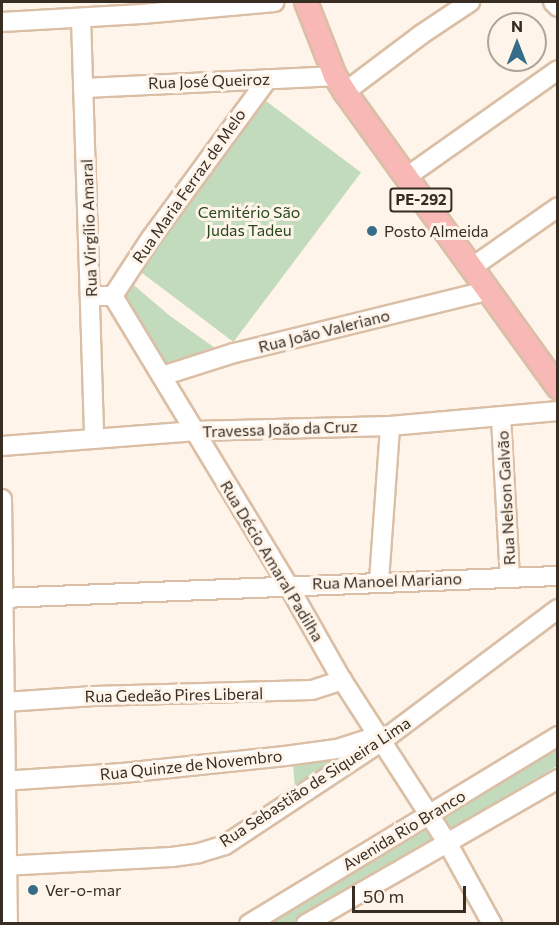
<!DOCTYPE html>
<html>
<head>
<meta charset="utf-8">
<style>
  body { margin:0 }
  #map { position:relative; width:559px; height:925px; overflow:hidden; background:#fff4e9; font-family:Commissioner,sans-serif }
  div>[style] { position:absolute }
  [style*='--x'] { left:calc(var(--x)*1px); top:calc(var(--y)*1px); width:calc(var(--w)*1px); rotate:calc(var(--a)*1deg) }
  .green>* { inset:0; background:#c3dbbd; transform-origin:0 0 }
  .roads { filter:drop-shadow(2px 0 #dabfa6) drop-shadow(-2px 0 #dabfa6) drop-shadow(0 2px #dabfa6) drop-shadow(0 -2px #dabfa6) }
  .minor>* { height:18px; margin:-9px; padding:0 9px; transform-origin:9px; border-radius:9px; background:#fff }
  .major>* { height:22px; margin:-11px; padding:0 11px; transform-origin:11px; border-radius:11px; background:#f7b8b6 }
  .dots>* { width:16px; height:16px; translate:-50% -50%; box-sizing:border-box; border:3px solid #fff4e9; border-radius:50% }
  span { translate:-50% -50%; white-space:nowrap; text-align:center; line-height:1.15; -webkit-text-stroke:6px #fff4e9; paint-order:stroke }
  .shield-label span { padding:2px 4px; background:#fff4e9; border:2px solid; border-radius:4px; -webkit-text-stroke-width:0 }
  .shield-label { font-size:15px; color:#372d23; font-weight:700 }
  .street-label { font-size:16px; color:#372d23 }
  .park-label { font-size:16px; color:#27481d }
  .poi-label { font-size:16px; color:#372d23 }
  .left { translate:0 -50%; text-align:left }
  .frame { position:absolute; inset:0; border:3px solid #372d23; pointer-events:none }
  .north { position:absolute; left:487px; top:12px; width:60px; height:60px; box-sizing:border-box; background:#fff4e9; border:2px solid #afa49a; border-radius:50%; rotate:0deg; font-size:16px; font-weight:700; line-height:24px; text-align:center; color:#372d23 }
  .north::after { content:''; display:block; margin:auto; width:21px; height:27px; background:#356c87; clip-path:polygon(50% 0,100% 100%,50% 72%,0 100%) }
  .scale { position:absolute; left:352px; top:886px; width:114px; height:27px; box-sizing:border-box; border:3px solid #372d23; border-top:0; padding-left:8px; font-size:18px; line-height:21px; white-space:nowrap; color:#372d23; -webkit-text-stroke:4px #fff4e9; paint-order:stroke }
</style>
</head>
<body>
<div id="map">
  <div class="green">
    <i style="left:266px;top:101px;width:119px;height:212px;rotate:37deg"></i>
    <i style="clip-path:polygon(129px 281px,170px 316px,215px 348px,165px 365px,120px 295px)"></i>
    <i style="clip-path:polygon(557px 745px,557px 766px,294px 923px,266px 924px)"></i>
    <i style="clip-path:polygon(348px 756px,295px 791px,293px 762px)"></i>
  </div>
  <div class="roads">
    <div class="minor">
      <i style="--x:553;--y:2;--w:7;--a:45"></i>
      <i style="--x:81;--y:18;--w:421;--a:88.2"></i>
      <i style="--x:2;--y:22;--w:140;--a:-3.3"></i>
      <i style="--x:142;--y:14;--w:133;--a:-5.2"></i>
      <i style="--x:83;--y:88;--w:252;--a:-2.7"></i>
      <i style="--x:345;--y:92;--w:96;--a:-37"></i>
      <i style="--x:422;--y:34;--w:58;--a:-33.7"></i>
      <i style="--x:405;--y:178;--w:187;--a:-35.2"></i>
      <i style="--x:471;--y:268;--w:106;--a:-35"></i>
      <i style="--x:91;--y:296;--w:22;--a:0"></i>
      <i style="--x:113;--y:296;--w:338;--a:58.8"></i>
      <i style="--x:288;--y:585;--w:109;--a:60.4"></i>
      <i style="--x:342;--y:680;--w:193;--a:57.1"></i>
      <i style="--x:447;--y:842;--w:94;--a:61.2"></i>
      <i style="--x:113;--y:296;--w:69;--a:-56.8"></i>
      <i style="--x:151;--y:238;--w:197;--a:-53.7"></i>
      <i style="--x:162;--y:376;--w:76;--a:-17.7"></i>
      <i style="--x:234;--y:353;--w:260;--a:-13.8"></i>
      <i style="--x:501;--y:418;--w:159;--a:86.8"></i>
      <i style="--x:2;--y:446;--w:195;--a:-4.4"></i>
      <i style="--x:196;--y:431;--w:194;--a:-1.5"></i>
      <i style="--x:390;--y:426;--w:169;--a:-5.1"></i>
      <i style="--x:2;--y:499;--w:425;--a:89.2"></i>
      <i style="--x:379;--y:581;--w:155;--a:-85.9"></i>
      <i style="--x:2;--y:598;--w:556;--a:-2.27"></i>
      <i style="--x:5;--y:702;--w:89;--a:-3.9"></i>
      <i style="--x:94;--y:696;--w:218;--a:-1.6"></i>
      <i style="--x:312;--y:690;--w:32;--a:-18"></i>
      <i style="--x:2;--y:781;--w:121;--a:-3.8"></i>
      <i style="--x:123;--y:773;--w:163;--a:-6"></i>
      <i style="--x:285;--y:756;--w:52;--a:-7.7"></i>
      <i style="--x:337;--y:749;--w:39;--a:-18"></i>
      <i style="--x:2;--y:866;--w:170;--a:-3"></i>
      <i style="--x:172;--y:857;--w:27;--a:-8"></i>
      <i style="--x:199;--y:853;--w:27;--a:-17"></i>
      <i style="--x:225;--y:845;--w:188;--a:-33.5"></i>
      <i style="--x:382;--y:741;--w:220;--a:-36.9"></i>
      <i style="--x:249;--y:924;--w:362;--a:-31.3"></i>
      <i style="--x:306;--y:924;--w:291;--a:-29.9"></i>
    </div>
    <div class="major">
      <i style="--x:306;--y:2;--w:79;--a:68.6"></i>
      <i style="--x:335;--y:76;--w:19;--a:58"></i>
      <i style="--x:345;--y:92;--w:364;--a:54.2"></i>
    </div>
  </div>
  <div class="dots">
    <i style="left:372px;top:231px;background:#356c87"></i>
    <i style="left:33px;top:890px;background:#356c87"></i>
  </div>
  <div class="shield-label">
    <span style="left:421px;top:200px">PE-292</span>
  </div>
  <div class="street-label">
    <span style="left:209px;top:81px;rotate:-2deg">Rua José Queiroz</span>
    <span style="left:189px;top:186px;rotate:-55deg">Rua Maria Ferraz de Melo</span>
    <span style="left:89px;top:228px;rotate:-92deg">Rua Virgílio Amaral</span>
    <span style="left:324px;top:331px;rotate:-14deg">Rua João Valeriano</span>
    <span style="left:280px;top:429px;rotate:-2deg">Travessa João da Cruz</span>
    <span style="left:506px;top:498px;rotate:-93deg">Rua Nelson Galvão</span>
    <span style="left:272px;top:561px;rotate:59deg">Rua Décio Amaral Padilha</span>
    <span style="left:387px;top:581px;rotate:-2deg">Rua Manoel Mariano</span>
    <span style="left:174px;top:695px;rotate:-1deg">Rua Gedeão Pires Liberal</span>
    <span style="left:191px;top:765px;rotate:-6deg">Rua Quinze de Novembro</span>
    <span style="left:315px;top:782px;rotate:-33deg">Rua Sebastião de Siqueira Lima</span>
    <span style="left:404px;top:830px;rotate:-31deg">Avenida Rio Branco</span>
  </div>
  <div class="park-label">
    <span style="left:249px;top:221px">Cemitério São<br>Judas Tadeu</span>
  </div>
  <div class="poi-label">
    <span class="left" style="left:384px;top:231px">Posto Almeida</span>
    <span class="left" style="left:45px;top:890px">Ver-o-mar</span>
  </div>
  <div class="frame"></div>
  <div class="north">N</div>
  <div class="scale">50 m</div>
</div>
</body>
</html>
